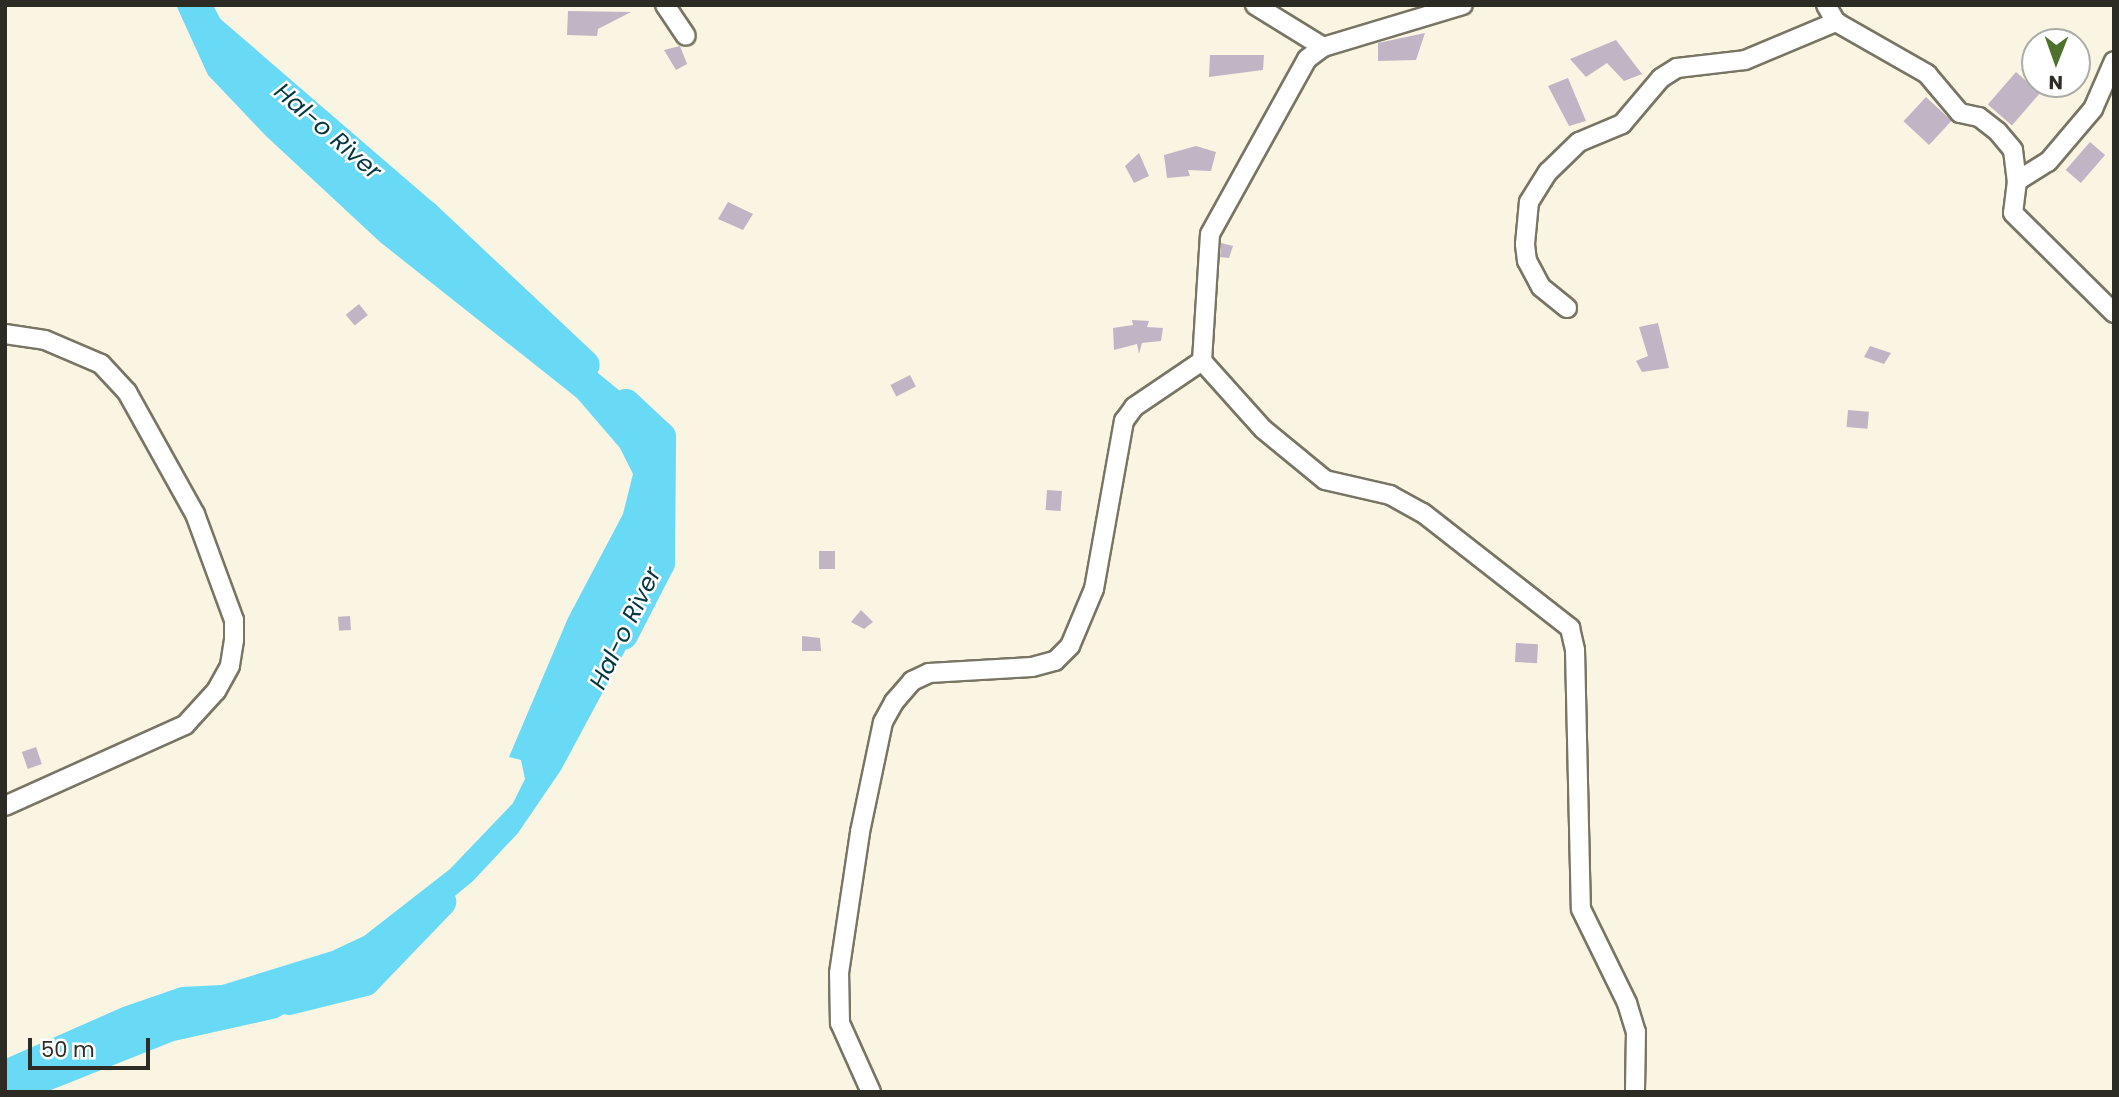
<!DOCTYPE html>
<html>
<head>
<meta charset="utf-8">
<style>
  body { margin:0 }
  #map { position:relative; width:2119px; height:1097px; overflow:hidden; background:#f9f5e2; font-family:Poppins,sans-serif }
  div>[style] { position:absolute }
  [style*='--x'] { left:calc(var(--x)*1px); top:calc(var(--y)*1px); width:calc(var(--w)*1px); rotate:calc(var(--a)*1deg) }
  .water>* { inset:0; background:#69daf5 }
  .river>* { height:30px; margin:-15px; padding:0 15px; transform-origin:15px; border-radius:15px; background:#69daf5 }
  .building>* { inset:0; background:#c1b5c5; transform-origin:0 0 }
  .roads { filter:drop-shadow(2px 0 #797564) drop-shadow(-2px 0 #797564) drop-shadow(0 2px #797564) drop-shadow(0 -2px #797564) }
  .minor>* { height:18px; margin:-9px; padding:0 9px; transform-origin:9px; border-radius:9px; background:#fff }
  span { translate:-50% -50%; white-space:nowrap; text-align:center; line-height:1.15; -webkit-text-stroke:5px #fff; paint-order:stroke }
  .water-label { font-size:24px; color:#003742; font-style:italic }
  .frame { position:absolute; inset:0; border:7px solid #2d2c24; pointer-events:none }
  .north { position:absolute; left:2021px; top:28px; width:70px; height:70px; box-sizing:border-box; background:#fff; border:2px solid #ababa7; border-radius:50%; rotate:181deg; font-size:19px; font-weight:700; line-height:28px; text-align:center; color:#2d2c24 }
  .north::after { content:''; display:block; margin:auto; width:24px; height:32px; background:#4d722b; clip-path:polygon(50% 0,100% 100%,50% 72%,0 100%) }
  .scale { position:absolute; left:28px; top:1038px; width:122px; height:32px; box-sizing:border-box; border:4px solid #2d2c24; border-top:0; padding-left:9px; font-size:21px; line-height:24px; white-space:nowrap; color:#2d2c24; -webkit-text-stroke:5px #fff; paint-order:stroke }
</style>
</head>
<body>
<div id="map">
  <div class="water">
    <i style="clip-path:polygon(176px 5px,210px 5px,269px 89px,417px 225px,642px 409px,666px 451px,670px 478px,633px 636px,561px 770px,518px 833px,473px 881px,368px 968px,277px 1018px,174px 1041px,46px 1092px,5px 1092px,5px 1059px,123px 1007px,181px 987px,222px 985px,332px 951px,364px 936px,450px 869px,513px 803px,525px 779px,521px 760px,509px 757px,568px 618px,623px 514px,633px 474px,620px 448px,577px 398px,380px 242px,266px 136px,208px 75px)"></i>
  </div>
  <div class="river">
    <i style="--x:196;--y:5;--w:26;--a:62"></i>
    <i style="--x:208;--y:28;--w:286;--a:40.8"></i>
    <i style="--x:425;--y:215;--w:219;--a:43.2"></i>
    <i style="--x:623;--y:635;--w:81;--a:-62.8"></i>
    <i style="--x:660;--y:563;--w:126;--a:-89.5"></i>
    <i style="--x:661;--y:437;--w:48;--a:-136.7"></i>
    <i style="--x:289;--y:1000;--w:78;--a:-14"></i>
    <i style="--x:365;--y:981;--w:110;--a:-46.1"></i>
  </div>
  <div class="building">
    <i style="clip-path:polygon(568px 11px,631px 12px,598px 29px,597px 36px,567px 35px)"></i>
    <i style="clip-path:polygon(1425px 33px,1416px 60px,1378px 61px,1378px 43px)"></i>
    <i style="clip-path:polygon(1616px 40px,1642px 74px,1624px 81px,1607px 63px,1586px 77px,1570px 59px)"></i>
    <i style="clip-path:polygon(680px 46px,687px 64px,676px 70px,664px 50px)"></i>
    <i style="clip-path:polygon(1210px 55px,1264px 55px,1263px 70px,1209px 77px)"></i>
    <i style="left:2016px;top:72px;width:32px;height:43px;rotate:41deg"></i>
    <i style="clip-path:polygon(1568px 78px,1586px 121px,1569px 126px,1548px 86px)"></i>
    <i style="left:1926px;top:97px;width:35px;height:33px;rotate:43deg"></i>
    <i style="left:2090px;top:142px;width:20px;height:37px;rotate:41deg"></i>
    <i style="clip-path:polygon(1196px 146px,1216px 152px,1211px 171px,1188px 170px,1190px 176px,1167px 178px,1164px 155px)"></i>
    <i style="clip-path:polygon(1139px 153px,1149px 176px,1134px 183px,1125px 166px)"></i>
    <i style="clip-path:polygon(728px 202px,753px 214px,743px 230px,718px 219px)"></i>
    <i style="clip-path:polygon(1221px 243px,1233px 246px,1229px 258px,1220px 257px)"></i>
    <i style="left:359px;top:304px;width:14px;height:17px;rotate:51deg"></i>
    <i style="clip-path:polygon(1132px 320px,1149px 321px,1147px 327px,1163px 328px,1161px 341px,1142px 343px,1139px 354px,1137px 344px,1114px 350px,1113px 328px,1133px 325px)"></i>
    <i style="clip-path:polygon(1658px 323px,1669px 368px,1642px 372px,1636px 361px,1648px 356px,1639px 327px)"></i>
    <i style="clip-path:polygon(1870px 346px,1891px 353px,1884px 364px,1864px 357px)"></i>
    <i style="left:910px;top:375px;width:13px;height:22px;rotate:63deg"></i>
    <i style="left:1848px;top:410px;width:21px;height:17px;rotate:5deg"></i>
    <i style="left:1047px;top:490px;width:15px;height:20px;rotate:4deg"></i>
    <i style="left:819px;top:551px;width:16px;height:18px"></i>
    <i style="clip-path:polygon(861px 610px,873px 622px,864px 629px,851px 622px)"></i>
    <i style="left:350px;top:616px;width:14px;height:12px;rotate:86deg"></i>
    <i style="clip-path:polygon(802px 636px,820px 638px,821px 651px,802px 651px)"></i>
    <i style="left:1516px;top:643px;width:22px;height:19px;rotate:3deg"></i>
    <i style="left:36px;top:747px;width:18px;height:15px;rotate:71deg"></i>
  </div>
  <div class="roads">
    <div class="minor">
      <i style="--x:665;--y:5;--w:37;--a:56"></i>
      <i style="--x:1255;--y:5;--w:80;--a:31.7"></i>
      <i style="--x:1826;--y:5;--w:20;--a:60"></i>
      <i style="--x:1836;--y:22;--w:105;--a:29.7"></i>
      <i style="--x:1927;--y:74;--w:51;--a:49.8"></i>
      <i style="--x:1960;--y:113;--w:19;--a:12"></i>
      <i style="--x:1979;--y:117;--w:24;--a:38"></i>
      <i style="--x:1998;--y:132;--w:23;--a:50"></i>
      <i style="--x:2013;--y:150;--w:31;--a:83"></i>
      <i style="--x:2017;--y:181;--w:32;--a:97"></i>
      <i style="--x:2013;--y:213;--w:142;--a:44.7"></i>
      <i style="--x:2017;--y:181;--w:36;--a:-32"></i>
      <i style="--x:2048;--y:162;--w:70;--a:-49.7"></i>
      <i style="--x:2093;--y:109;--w:52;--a:-66.4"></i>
      <i style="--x:1567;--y:308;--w:33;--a:-141"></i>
      <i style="--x:1541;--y:287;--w:30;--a:-118"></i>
      <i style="--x:1527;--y:261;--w:17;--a:-97"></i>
      <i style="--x:1525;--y:244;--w:42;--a:-84.6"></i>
      <i style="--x:1529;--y:202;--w:36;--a:-58"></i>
      <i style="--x:1548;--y:172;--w:43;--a:-44.1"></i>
      <i style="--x:1579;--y:142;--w:47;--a:-22.7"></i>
      <i style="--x:1622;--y:124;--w:60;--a:-49.7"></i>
      <i style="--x:1661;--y:78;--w:19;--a:-32"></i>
      <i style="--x:1677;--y:68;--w:68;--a:-6.7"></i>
      <i style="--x:1745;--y:60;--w:99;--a:-22.7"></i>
      <i style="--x:5;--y:334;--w:40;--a:8.5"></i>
      <i style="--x:45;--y:340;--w:61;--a:23.2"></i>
      <i style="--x:101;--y:364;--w:38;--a:47"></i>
      <i style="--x:127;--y:392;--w:140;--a:60.9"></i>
      <i style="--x:195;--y:514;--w:113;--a:69.8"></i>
      <i style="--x:234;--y:620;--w:20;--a:90"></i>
      <i style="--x:234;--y:640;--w:26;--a:99"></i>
      <i style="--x:230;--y:666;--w:29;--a:119"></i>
      <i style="--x:216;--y:691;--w:46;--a:132.4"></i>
      <i style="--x:185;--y:725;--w:197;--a:155.8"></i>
      <i style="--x:1202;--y:361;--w:91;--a:48.1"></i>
      <i style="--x:1263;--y:429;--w:80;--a:39.4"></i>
      <i style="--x:1325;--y:480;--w:67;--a:13"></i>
      <i style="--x:1390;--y:495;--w:38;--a:29"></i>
      <i style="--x:1423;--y:513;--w:187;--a:38"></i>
      <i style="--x:1570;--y:628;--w:23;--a:77"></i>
      <i style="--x:1575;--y:650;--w:259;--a:88.7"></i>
      <i style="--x:1581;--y:909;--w:105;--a:63.9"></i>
      <i style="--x:1627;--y:1003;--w:30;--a:73"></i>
      <i style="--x:1636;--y:1032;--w:60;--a:91"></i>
      <i style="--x:871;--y:1092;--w:76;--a:-114.2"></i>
      <i style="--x:840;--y:1023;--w:50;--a:-91.1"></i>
      <i style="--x:839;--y:973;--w:143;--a:-81.5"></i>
      <i style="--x:860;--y:832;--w:112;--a:-78.2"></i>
      <i style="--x:883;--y:722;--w:23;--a:-61"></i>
      <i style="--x:894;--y:702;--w:28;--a:-49"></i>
      <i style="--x:912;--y:681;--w:19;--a:-25"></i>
      <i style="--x:929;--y:673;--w:103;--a:-3.3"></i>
      <i style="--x:1032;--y:667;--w:24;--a:-15"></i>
      <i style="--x:1055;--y:661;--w:21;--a:-45"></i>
      <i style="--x:1070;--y:646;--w:62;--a:-67.2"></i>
      <i style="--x:1094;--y:589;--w:171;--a:-79.9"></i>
      <i style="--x:1124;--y:421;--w:17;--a:-54"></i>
      <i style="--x:1134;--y:407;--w:82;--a:-34.1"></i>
      <i style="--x:1202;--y:361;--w:127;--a:-86.4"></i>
      <i style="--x:1210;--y:234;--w:200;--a:-61"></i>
      <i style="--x:1307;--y:59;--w:20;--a:-37"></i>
      <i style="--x:1323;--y:47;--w:146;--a:-16.7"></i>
    </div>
  </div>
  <div class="water-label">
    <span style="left:328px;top:131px;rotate:41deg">Hal-o River</span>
    <span style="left:625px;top:628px;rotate:-64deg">Hal-o River</span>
  </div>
  <div class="frame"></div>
  <div class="north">N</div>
  <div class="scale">50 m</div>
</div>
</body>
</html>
